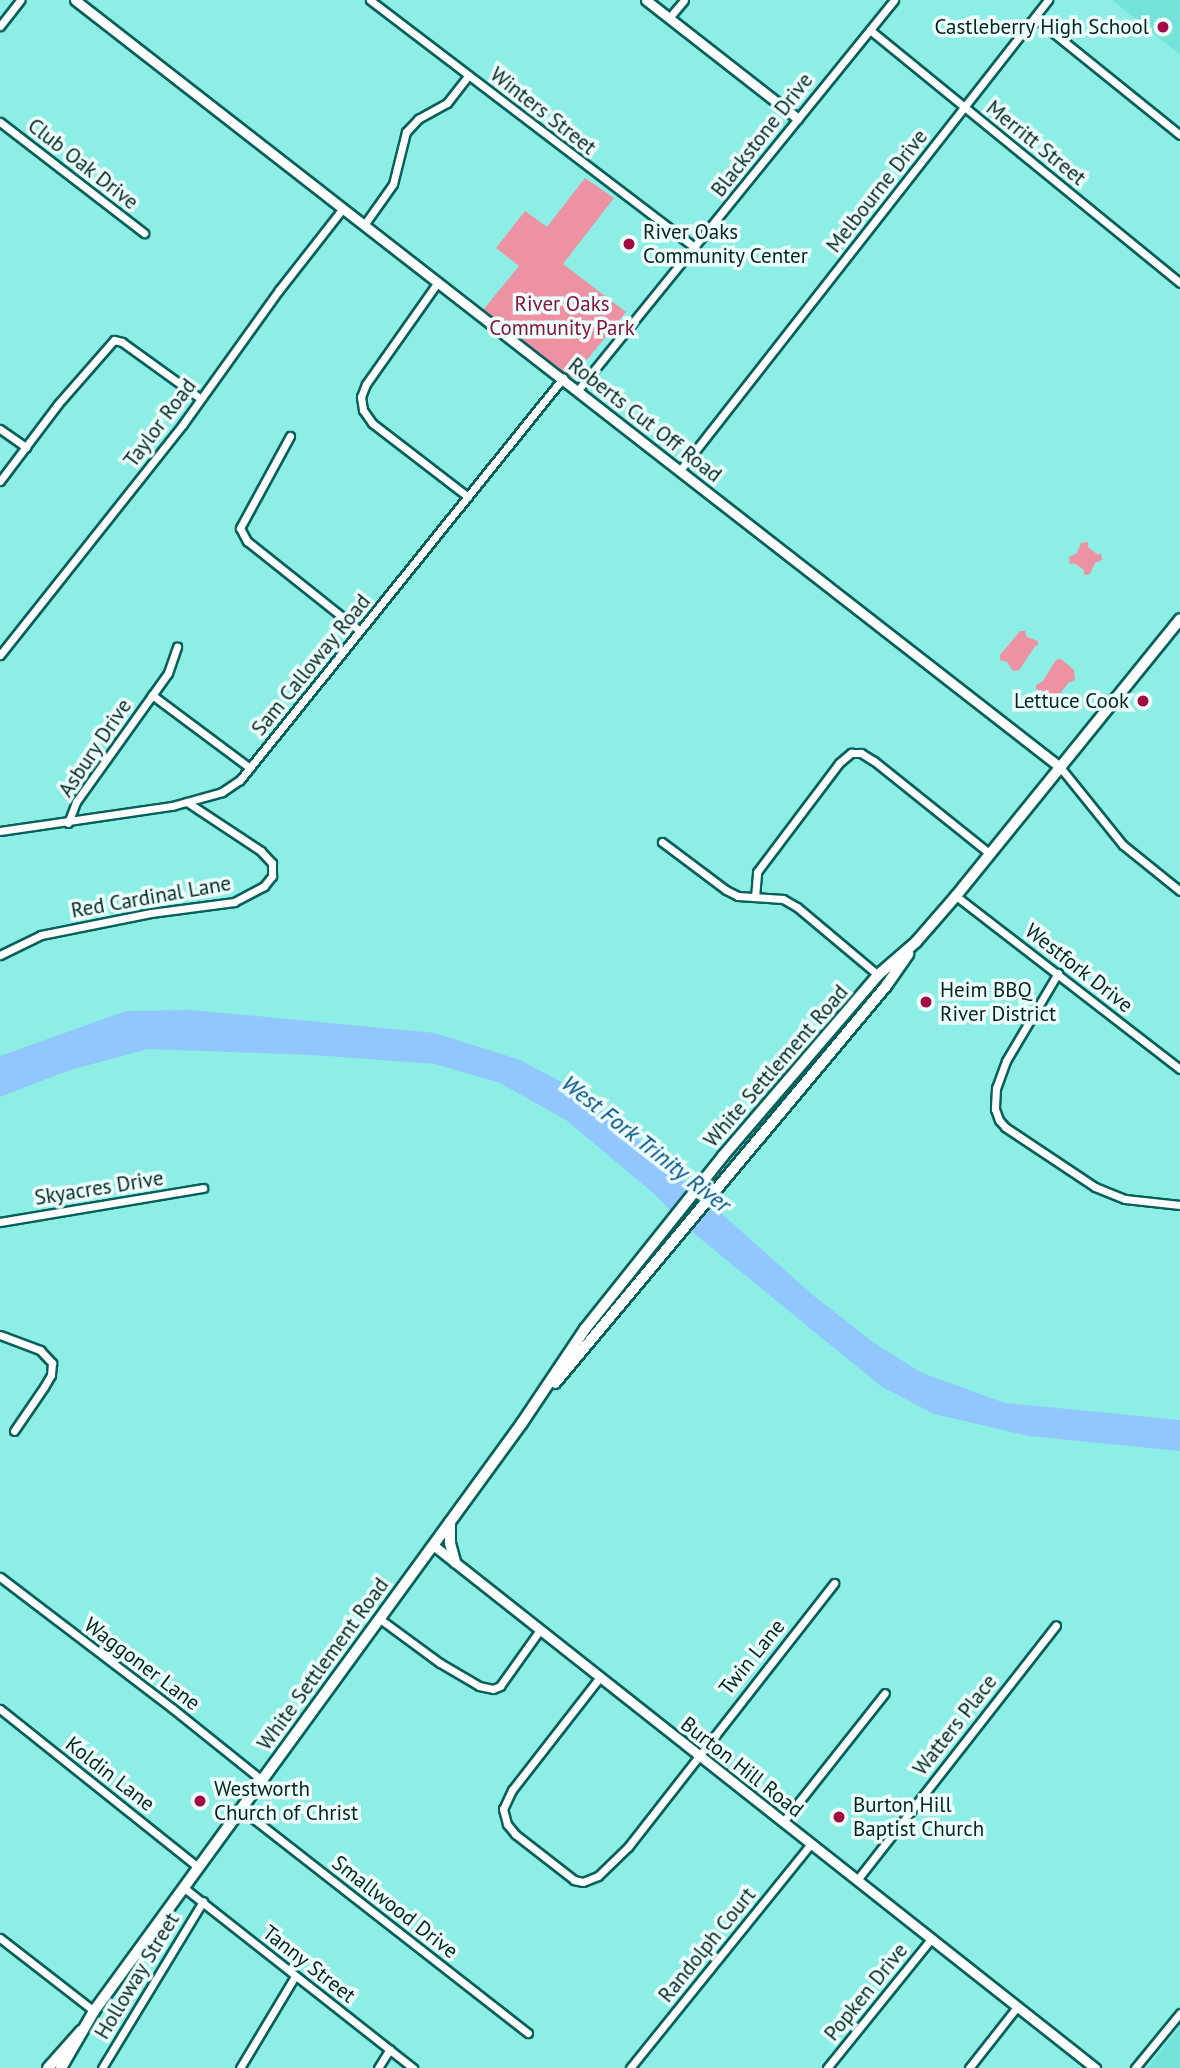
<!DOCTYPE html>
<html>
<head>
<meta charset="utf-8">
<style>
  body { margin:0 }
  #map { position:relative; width:1180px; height:2068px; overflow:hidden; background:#8deee5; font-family:"PT Sans",sans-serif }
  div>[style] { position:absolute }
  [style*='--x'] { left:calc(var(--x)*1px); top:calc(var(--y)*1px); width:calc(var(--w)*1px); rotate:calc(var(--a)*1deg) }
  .built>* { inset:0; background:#74e3da }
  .green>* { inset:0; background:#ed92a2 }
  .water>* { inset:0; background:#91c7fc }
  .roads { filter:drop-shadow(2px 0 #08605b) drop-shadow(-2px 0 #08605b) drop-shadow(0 2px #08605b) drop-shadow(0 -2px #08605b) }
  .minor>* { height:7px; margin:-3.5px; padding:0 3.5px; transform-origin:3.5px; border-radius:3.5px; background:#fff }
  .tertiary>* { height:9px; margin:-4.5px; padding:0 4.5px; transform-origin:4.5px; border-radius:4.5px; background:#fff }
  .secondary>* { height:10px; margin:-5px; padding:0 5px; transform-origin:5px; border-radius:5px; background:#fff }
  .primary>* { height:10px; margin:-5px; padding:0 5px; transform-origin:5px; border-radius:5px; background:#fff }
  .dots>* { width:19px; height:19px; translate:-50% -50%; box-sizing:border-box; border:4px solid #edfffd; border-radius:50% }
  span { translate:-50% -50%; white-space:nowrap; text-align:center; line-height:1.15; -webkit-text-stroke:7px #edfffd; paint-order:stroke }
  .poi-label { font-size:21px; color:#032321 }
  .right { translate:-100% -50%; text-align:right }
  .left { translate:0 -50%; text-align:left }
  .street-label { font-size:21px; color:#032321 }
  .park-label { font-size:21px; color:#871239 }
  .water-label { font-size:23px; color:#004c83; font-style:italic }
</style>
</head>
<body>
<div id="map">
  <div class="built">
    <i style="clip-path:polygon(1112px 0,1180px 0,1180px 55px)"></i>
    <i style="clip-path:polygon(1180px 2026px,1180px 2068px,1147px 2068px)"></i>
  </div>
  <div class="green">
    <i style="clip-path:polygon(585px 178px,614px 198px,563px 264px,626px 312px,572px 378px,483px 310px,519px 266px,496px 248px,525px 211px,547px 227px)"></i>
    <i style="clip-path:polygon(1088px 542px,1088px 547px,1098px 555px,1101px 553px,1102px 560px,1095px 563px,1090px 574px,1084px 575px,1084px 570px,1074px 563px,1070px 564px,1069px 557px,1077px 553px,1081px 543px)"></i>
    <i style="clip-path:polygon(1020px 631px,1025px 631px,1027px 637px,1038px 641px,1038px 646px,1036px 645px,1019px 670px,1013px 671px,1007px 662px,1000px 660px,1000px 655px)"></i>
    <i style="clip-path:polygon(1061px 659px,1074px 670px,1075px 680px,1068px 683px,1057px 698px,1060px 702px,1053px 702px,1049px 695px,1036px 689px,1036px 685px,1043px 681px,1056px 660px)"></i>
  </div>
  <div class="water">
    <i style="clip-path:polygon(192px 1010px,435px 1033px,520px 1060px,567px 1085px,624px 1127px,814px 1296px,874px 1343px,922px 1373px,1005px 1403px,1180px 1420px,1180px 1451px,1029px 1436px,934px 1414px,882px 1387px,696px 1235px,652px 1192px,566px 1120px,500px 1083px,435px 1064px,313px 1055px,148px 1049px,70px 1070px,0 1097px,0 1056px,126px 1011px)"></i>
  </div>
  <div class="roads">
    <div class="minor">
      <i style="--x:370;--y:0;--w:409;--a:37.3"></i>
      <i style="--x:669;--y:18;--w:23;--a:-50"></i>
      <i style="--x:1035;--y:18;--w:186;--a:38.9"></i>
      <i style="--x:0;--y:26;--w:33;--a:-52"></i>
      <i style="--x:870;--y:30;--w:400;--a:39.2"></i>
      <i style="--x:0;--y:122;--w:182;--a:37.6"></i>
      <i style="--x:364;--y:225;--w:50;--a:-54.7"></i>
      <i style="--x:393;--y:184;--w:54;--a:-76"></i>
      <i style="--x:406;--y:132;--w:18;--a:-47"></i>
      <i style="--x:418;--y:119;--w:33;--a:-29"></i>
      <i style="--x:447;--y:103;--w:34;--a:-52"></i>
      <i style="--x:438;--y:282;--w:125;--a:125.2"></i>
      <i style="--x:366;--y:384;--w:14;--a:111"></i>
      <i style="--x:361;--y:397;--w:13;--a:81"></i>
      <i style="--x:363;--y:410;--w:16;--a:55"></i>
      <i style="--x:372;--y:423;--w:121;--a:37.6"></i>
      <i style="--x:578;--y:390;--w:502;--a:-50.98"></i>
      <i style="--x:0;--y:429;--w:32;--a:35"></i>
      <i style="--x:290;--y:436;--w:105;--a:118.5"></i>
      <i style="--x:240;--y:528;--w:15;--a:62"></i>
      <i style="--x:247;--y:541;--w:144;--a:38.5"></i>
      <i style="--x:681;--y:469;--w:596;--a:-51.96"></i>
      <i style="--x:0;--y:481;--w:96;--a:-53"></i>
      <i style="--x:58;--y:404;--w:85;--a:-48.8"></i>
      <i style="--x:114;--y:340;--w:8;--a:14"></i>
      <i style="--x:122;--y:342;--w:97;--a:35.8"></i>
      <i style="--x:0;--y:655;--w:295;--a:-51.6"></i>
      <i style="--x:183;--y:424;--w:165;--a:-54.4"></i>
      <i style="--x:279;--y:290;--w:104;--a:-52"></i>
      <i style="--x:152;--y:695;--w:122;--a:36.7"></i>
      <i style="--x:1060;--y:767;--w:100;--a:51.1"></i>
      <i style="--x:1123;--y:845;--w:73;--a:38.9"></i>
      <i style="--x:68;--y:823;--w:22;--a:-69"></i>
      <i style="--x:76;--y:802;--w:158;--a:-54.5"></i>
      <i style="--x:168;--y:673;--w:28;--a:-71"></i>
      <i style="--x:0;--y:831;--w:174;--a:-8.3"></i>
      <i style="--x:172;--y:806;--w:52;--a:-15.6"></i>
      <i style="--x:222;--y:792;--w:22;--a:-34"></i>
      <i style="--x:240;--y:780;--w:516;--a:-51.22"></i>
      <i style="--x:662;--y:842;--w:80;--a:36.9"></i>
      <i style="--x:726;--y:890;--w:13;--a:27"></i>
      <i style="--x:738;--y:896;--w:45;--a:3.8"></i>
      <i style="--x:783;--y:899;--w:16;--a:30"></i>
      <i style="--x:797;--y:907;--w:106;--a:40"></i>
      <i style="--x:956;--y:896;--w:283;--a:37.7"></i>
      <i style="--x:755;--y:897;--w:25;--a:-85"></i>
      <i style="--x:757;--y:872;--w:136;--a:-53"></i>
      <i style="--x:839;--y:763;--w:16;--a:-40"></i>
      <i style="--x:851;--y:753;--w:10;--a:0"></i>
      <i style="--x:861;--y:753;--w:15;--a:32"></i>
      <i style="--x:874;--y:761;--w:149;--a:38.7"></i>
      <i style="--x:0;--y:955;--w:46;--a:-26"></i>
      <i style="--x:41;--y:935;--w:112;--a:-11.3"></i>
      <i style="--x:151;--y:913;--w:84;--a:-7.5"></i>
      <i style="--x:234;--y:902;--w:34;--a:-28"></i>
      <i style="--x:264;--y:886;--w:13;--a:-51"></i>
      <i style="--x:272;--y:876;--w:13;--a:-90"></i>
      <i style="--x:272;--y:863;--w:16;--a:-133"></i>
      <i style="--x:261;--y:851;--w:89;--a:-146.5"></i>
      <i style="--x:1058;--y:973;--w:102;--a:120.6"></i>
      <i style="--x:1006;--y:1061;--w:29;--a:110"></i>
      <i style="--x:996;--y:1088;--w:21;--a:93"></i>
      <i style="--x:995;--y:1109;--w:12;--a:70"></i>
      <i style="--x:999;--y:1120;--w:9;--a:49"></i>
      <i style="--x:1005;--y:1127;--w:108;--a:33.7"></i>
      <i style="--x:1095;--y:1187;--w:32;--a:22"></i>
      <i style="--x:1125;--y:1199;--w:55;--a:6.2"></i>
      <i style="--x:0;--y:1222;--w:206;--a:-9.5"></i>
      <i style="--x:0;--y:1335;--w:43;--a:20.6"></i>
      <i style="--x:40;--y:1350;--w:18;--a:47"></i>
      <i style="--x:52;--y:1363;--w:12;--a:95"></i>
      <i style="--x:51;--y:1375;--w:14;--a:120"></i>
      <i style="--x:44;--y:1387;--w:53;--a:124.3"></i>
      <i style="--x:0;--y:1577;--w:216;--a:37.3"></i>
      <i style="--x:172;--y:1708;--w:115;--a:38.7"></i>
      <i style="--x:380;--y:1619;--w:74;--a:36.3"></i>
      <i style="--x:440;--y:1663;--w:45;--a:30.5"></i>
      <i style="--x:479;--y:1686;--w:14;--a:12"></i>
      <i style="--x:493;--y:1689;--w:8;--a:-23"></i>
      <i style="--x:500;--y:1686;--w:69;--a:-54.5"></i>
      <i style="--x:600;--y:1677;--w:143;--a:127.9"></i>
      <i style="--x:512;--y:1790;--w:21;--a:115"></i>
      <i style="--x:503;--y:1809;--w:16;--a:75"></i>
      <i style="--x:507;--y:1824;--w:13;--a:51"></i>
      <i style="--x:515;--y:1834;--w:75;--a:37.9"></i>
      <i style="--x:574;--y:1880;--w:9;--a:13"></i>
      <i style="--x:583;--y:1882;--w:16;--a:-22"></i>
      <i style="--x:598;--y:1876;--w:42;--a:-44"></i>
      <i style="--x:628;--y:1847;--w:335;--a:-52"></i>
      <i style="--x:0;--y:1709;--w:252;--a:38.6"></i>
      <i style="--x:241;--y:1809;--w:364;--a:38"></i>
      <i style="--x:783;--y:1822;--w:164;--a:-51.7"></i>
      <i style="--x:857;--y:1880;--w:323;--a:-52"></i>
      <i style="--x:183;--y:1887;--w:293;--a:38.2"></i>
      <i style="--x:0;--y:1938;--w:119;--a:37.8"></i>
      <i style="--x:102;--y:2068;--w:195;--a:-58.8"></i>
      <i style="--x:240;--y:2068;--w:107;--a:-59.1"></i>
      <i style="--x:378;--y:2068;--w:22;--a:-58"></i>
      <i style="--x:630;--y:2068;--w:288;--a:-51.1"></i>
      <i style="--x:827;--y:2068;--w:166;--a:-51.1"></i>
      <i style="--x:969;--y:2068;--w:78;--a:-51.8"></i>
      <i style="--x:1135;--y:2068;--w:71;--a:-50.7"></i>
    </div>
    <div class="tertiary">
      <i style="--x:75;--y:0;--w:1248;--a:37.91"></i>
      <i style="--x:646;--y:0;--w:192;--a:38"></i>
      <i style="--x:433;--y:1545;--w:844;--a:38.31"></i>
    </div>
    <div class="secondary">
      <i style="--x:555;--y:1383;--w:517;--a:-50.18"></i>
      <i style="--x:886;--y:986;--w:39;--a:-55"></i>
      <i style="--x:450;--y:1522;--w:21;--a:90"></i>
      <i style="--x:450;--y:1543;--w:20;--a:75"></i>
      <i style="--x:61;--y:2068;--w:66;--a:-59.9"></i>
      <i style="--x:94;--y:2011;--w:727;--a:-53.95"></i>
      <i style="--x:522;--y:1423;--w:113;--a:-56.2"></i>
      <i style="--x:585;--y:1329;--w:221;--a:-51.4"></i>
      <i style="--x:723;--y:1156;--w:238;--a:-49.4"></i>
      <i style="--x:878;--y:975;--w:50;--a:-41"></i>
      <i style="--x:916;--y:942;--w:61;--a:-49"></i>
      <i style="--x:956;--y:896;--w:356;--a:-51"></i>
    </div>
    <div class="primary">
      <i style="--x:48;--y:2068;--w:50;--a:-48.3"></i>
    </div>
  </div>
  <div class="dots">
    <i style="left:1163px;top:27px;background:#a30a44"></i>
    <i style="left:629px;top:244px;background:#a30a44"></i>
    <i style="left:1143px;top:701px;background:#a30a44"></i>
    <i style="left:926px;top:1002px;background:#a30a44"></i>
    <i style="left:200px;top:1801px;background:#a30a44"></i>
    <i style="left:839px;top:1817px;background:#a30a44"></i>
  </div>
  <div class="poi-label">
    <span class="right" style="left:1149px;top:27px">Castleberry High School</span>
    <span class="left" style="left:643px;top:244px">River Oaks<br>Community Center</span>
    <span class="right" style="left:1129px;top:701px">Lettuce Cook</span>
    <span class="left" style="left:940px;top:1002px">Heim BBQ<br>River District</span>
    <span class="left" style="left:214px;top:1801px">Westworth<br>Church of Christ</span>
    <span class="left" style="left:853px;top:1817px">Burton Hill<br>Baptist Church</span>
  </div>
  <div class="street-label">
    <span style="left:543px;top:111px;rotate:38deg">Winters Street</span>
    <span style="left:762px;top:135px;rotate:-52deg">Blackstone Drive</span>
    <span style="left:1036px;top:143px;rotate:39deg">Merritt Street</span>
    <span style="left:83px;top:164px;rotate:38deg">Club Oak Drive</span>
    <span style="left:877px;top:191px;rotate:-52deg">Melbourne Drive</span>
    <span style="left:645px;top:420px;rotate:38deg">Roberts Cut Off Road</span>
    <span style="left:160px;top:423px;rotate:-53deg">Taylor Road</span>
    <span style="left:311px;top:665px;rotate:-51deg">Sam Calloway Road</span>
    <span style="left:95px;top:748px;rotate:-56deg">Asbury Drive</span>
    <span style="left:151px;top:897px;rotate:-10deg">Red Cardinal Lane</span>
    <span style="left:1079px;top:968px;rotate:38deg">Westfork Drive</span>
    <span style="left:776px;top:1066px;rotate:-49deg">White Settlement Road</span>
    <span style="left:99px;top:1188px;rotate:-9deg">Skyacres Drive</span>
    <span style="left:752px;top:1657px;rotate:-51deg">Twin Lane</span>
    <span style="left:142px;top:1664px;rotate:37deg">Waggoner Lane</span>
    <span style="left:323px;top:1664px;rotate:-54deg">White Settlement Road</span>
    <span style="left:955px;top:1725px;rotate:-52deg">Watters Place</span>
    <span style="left:742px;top:1767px;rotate:38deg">Burton Hill Road</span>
    <span style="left:110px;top:1774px;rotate:38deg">Koldin Lane</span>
    <span style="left:395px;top:1907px;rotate:38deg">Smallwood Drive</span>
    <span style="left:707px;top:1945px;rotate:-51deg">Randolph Court</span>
    <span style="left:309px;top:1964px;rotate:38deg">Tanny Street</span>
    <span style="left:137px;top:1976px;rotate:-59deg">Holloway Street</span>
    <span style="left:866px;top:1992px;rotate:-51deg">Popken Drive</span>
  </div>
  <div class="park-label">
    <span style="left:562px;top:316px">River Oaks<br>Community Park</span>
  </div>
  <div class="water-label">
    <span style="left:646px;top:1144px;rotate:38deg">West Fork Trinity River</span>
  </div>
</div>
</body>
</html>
